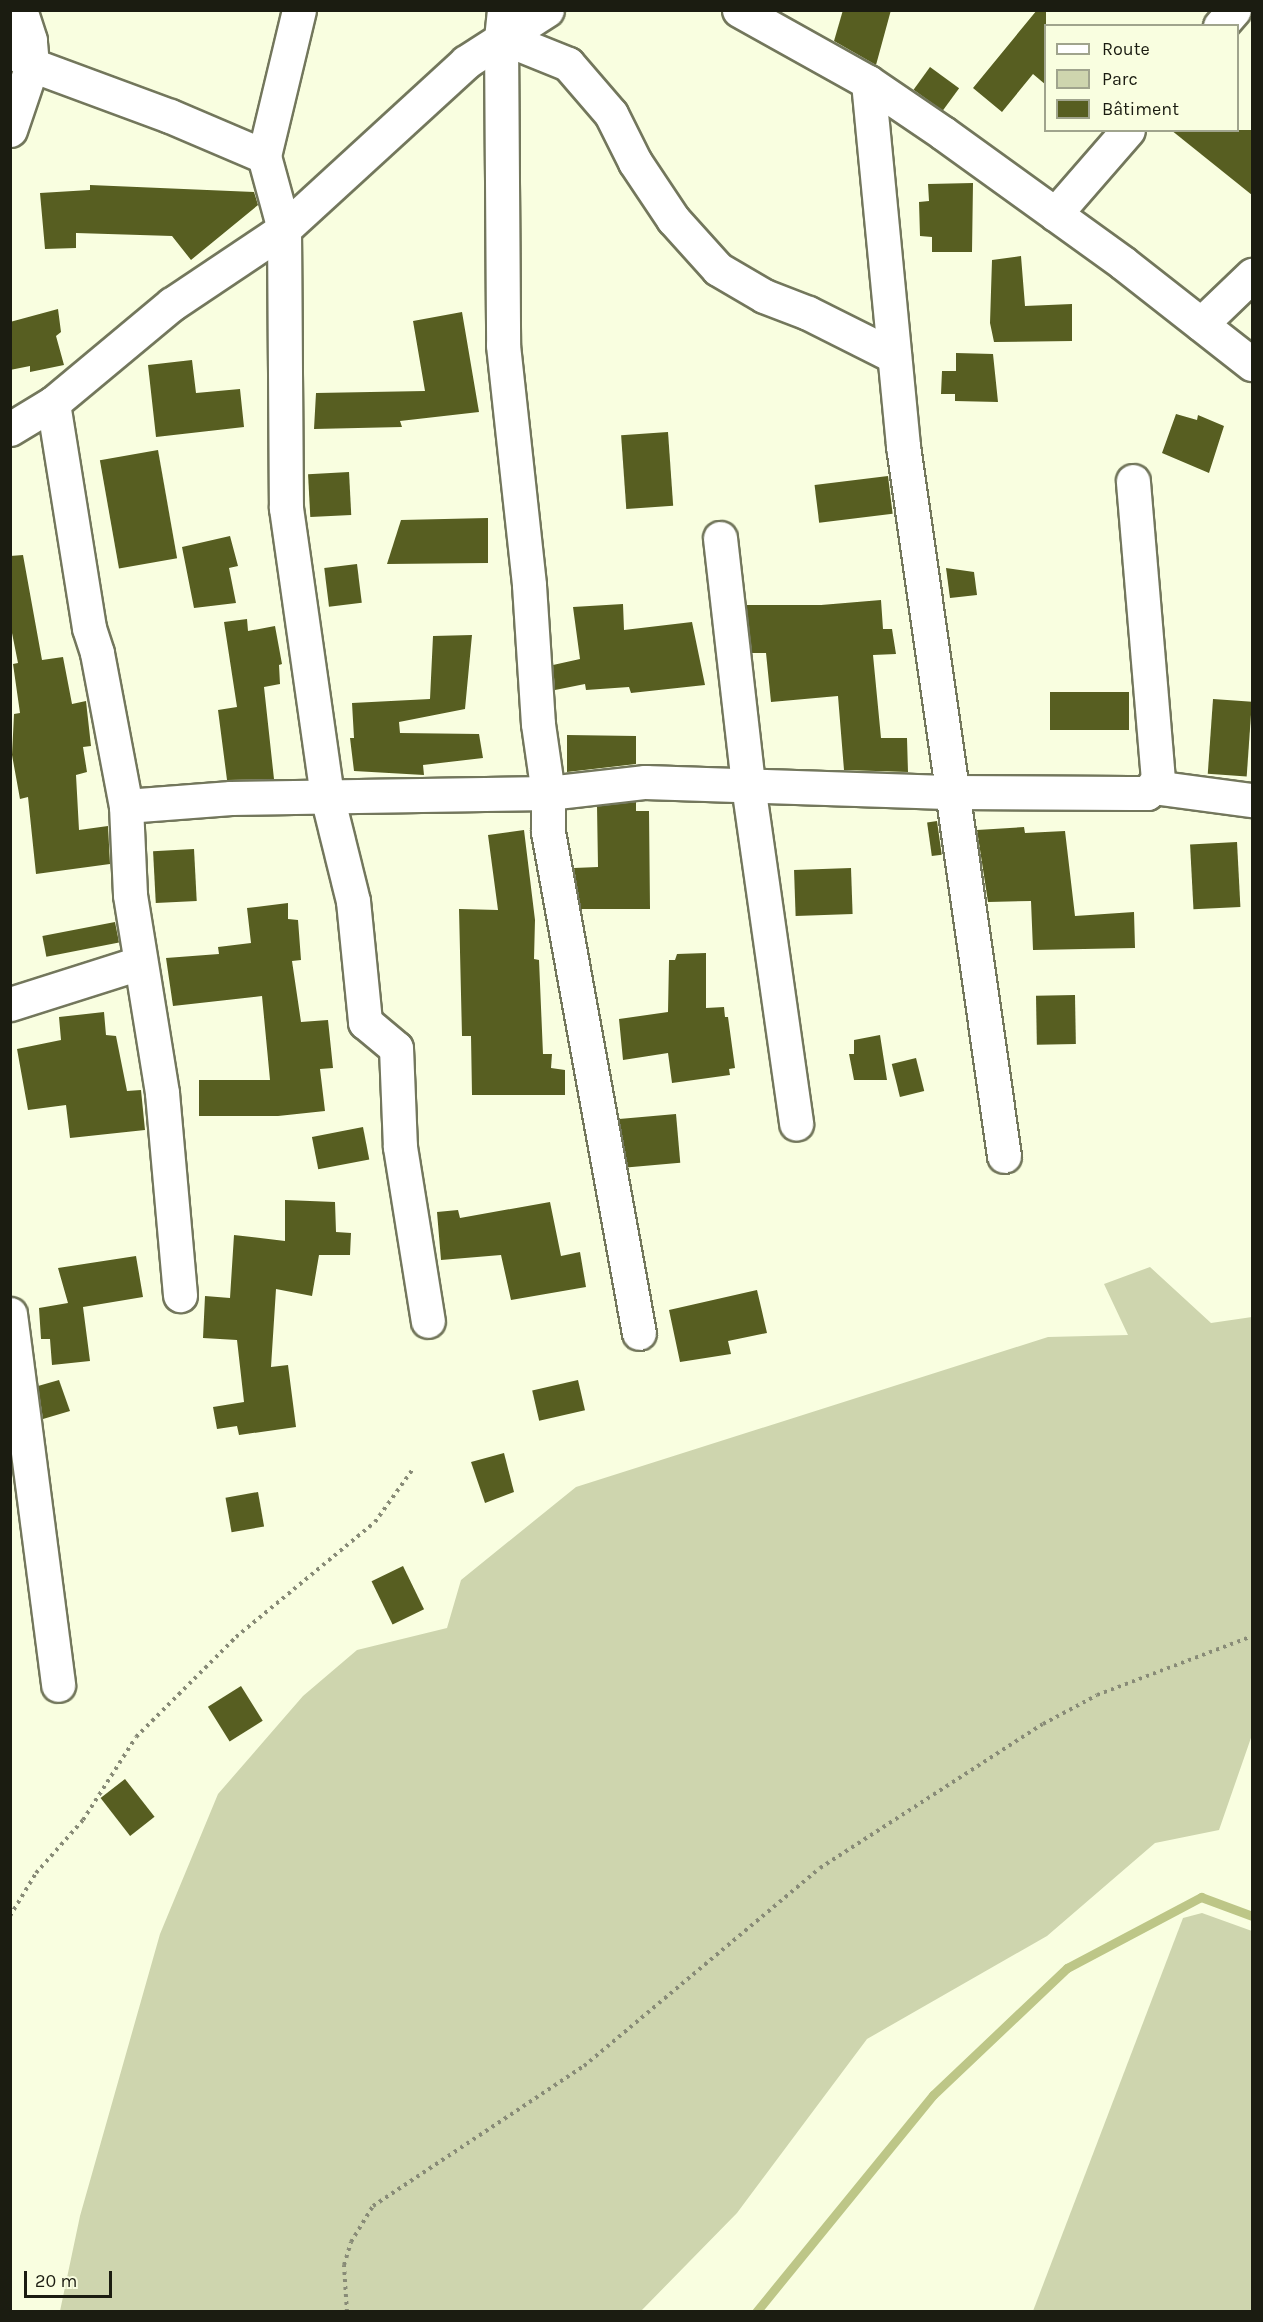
<!DOCTYPE html>
<html>
<head>
<meta charset="utf-8">
<style>
  body { margin:0 }
  #map { position:relative; width:1263px; height:2322px; overflow:hidden; background:#f9fee0; font-family:Karla,sans-serif }
  div>[style] { position:absolute }
  [style*='--x'] { left:calc(var(--x)*1px); top:calc(var(--y)*1px); width:calc(var(--w)*1px); rotate:calc(var(--a)*1deg) }
  .green>* { inset:0; background:#ced5ae }
  .stream>* { height:9px; margin:-4.5px; padding:0 4.5px; transform-origin:4.5px; border-radius:4.5px; background:#bdc687 }
  .building>* { inset:0; background:#575e21; transform-origin:0 0 }
  .path>* { height:4px; margin-top:-2px; transform-origin:0; background:repeating-linear-gradient(90deg,#888b77 0 3px,transparent 0 7.5px) }
  .roads { filter:drop-shadow(2px 0 #73775c) drop-shadow(-2px 0 #73775c) drop-shadow(0 2px #73775c) drop-shadow(0 -2px #73775c) }
  .minor>* { height:33px; margin:-16.5px; padding:0 16.5px; transform-origin:16.5px; border-radius:16.5px; background:#fff }
  span { translate:-50% -50%; white-space:nowrap; text-align:center; line-height:1.15; -webkit-text-stroke:6px #f9fee0; paint-order:stroke }
  .frame { position:absolute; inset:0; border:12px solid #1b1c11; pointer-events:none }
  .legend { position:absolute; left:1044px; top:24px; width:195px; height:108px; box-sizing:border-box; background:#f9fee0; border:2px solid #a0a48d; margin:0; padding:8px 10px; list-style:none; font-size:18px; color:#1b1c11 }
  .legend li { display:flex; align-items:center; gap:12px; height:30px }
  .legend b { width:30px; border:2px solid #a0a48d }
  .scale { position:absolute; left:24px; top:2271px; width:88px; height:27px; box-sizing:border-box; border:3px solid #1b1c11; border-top:0; padding-left:8px; font-size:18px; line-height:21px; white-space:nowrap; color:#1b1c11; -webkit-text-stroke:4px #f9fee0; paint-order:stroke }
</style>
</head>
<body>
<div id="map">
  <div class="green">
    <i style="clip-path:polygon(1150px 1267px,1211px 1323px,1252px 1317px,1252px 1735px,1219px 1830px,1155px 1843px,1047px 1936px,867px 2039px,737px 2213px,641px 2311px,60px 2311px,80px 2216px,160px 1934px,218px 1794px,303px 1696px,357px 1650px,447px 1628px,461px 1580px,576px 1487px,1048px 1337px,1128px 1335px,1104px 1284px)"></i>
    <i style="clip-path:polygon(1202px 1913px,1252px 1931px,1252px 2311px,1033px 2311px,1183px 1918px)"></i>
  </div>
  <div class="stream">
    <i style="--x:756;--y:2312;--w:280;--a:-50.8"></i>
    <i style="--x:933;--y:2095;--w:185;--a:-43.5"></i>
    <i style="--x:1067;--y:1968;--w:152;--a:-27.9"></i>
    <i style="--x:1201;--y:1897;--w:54;--a:20.4"></i>
  </div>
  <div class="building">
    <i style="clip-path:polygon(843px 10px,891px 10px,876px 65px,834px 41px)"></i>
    <i style="clip-path:polygon(1037px 10px,1046px 10px,1046px 85px,1033px 74px,1002px 112px,973px 88px)"></i>
    <i style="left:930px;top:67px;width:36px;height:28px;rotate:36deg"></i>
    <i style="clip-path:polygon(1171px 130px,1252px 130px,1252px 195px)"></i>
    <i style="clip-path:polygon(973px 183px,972px 252px,932px 252px,932px 237px,920px 236px,919px 202px,929px 201px,928px 184px)"></i>
    <i style="clip-path:polygon(90px 185px,254px 192px,258px 205px,191px 260px,172px 236px,76px 233px,76px 248px,45px 249px,40px 193px,90px 190px)"></i>
    <i style="clip-path:polygon(1021px 256px,1025px 306px,1072px 304px,1072px 341px,994px 342px,990px 323px,992px 260px)"></i>
    <i style="clip-path:polygon(58px 309px,61px 332px,56px 336px,64px 365px,30px 372px,30px 366px,10px 370px,10px 322px)"></i>
    <i style="clip-path:polygon(462px 312px,479px 412px,400px 421px,402px 427px,314px 429px,316px 393px,425px 391px,413px 321px)"></i>
    <i style="clip-path:polygon(956px 353px,993px 354px,998px 402px,955px 401px,955px 394px,941px 394px,942px 371px,956px 371px)"></i>
    <i style="clip-path:polygon(192px 360px,196px 393px,240px 389px,244px 427px,156px 437px,148px 365px)"></i>
    <i style="clip-path:polygon(1176px 414px,1197px 420px,1198px 415px,1224px 426px,1209px 473px,1162px 453px)"></i>
    <i style="left:668px;top:432px;width:74px;height:47px;rotate:86deg"></i>
    <i style="left:158px;top:450px;width:110px;height:59px;rotate:80deg"></i>
    <i style="left:349px;top:472px;width:43px;height:41px;rotate:87deg"></i>
    <i style="left:888px;top:476px;width:38px;height:74px;rotate:83deg"></i>
    <i style="clip-path:polygon(488px 518px,488px 563px,387px 564px,401px 520px)"></i>
    <i style="clip-path:polygon(230px 536px,238px 566px,229px 568px,236px 603px,194px 608px,182px 547px)"></i>
    <i style="clip-path:polygon(23px 555px,42px 660px,63px 657px,72px 704px,86px 701px,91px 746px,83px 747px,87px 772px,76px 775px,79px 830px,108px 826px,110px 864px,36px 874px,28px 797px,20px 799px,12px 755px,14px 714px,20px 713px,13px 664px,18px 663px,10px 623px,10px 556px)"></i>
    <i style="left:357px;top:564px;width:39px;height:33px;rotate:83deg"></i>
    <i style="clip-path:polygon(946px 568px,974px 572px,977px 595px,950px 598px)"></i>
    <i style="clip-path:polygon(881px 600px,883px 629px,892px 629px,896px 654px,873px 655px,881px 738px,907px 738px,908px 772px,844px 770px,838px 696px,771px 702px,766px 653px,752px 653px,746px 605px,821px 605px)"></i>
    <i style="clip-path:polygon(623px 604px,624px 630px,692px 622px,705px 685px,631px 693px,629px 687px,586px 690px,585px 684px,555px 690px,553px 665px,580px 659px,573px 607px)"></i>
    <i style="clip-path:polygon(247px 619px,248px 631px,275px 626px,282px 664px,279px 665px,280px 684px,264px 687px,274px 779px,227px 780px,218px 710px,237px 707px,224px 622px)"></i>
    <i style="clip-path:polygon(472px 635px,465px 709px,399px 722px,400px 733px,479px 734px,483px 758px,423px 765px,424px 775px,354px 771px,350px 738px,354px 738px,352px 703px,430px 699px,433px 636px)"></i>
    <i style="left:1129px;top:692px;width:38px;height:79px;rotate:90deg"></i>
    <i style="left:1213px;top:699px;width:39px;height:75px;rotate:4deg"></i>
    <i style="clip-path:polygon(567px 735px,636px 736px,636px 764px,567px 772px)"></i>
    <i style="clip-path:polygon(636px 802px,636px 811px,649px 811px,650px 909px,581px 909px,574px 868px,598px 867px,597px 806px)"></i>
    <i style="left:937px;top:821px;width:34px;height:10px;rotate:82deg"></i>
    <i style="clip-path:polygon(1024px 827px,1025px 833px,1065px 831px,1075px 916px,1134px 912px,1135px 948px,1033px 950px,1031px 901px,988px 902px,977px 830px)"></i>
    <i style="clip-path:polygon(524px 830px,535px 920px,534px 959px,539px 960px,543px 1054px,552px 1054px,551px 1068px,565px 1070px,565px 1095px,472px 1095px,471px 1036px,462px 1036px,459px 909px,498px 910px,488px 835px)"></i>
    <i style="left:1237px;top:842px;width:65px;height:47px;rotate:87deg"></i>
    <i style="left:194px;top:849px;width:52px;height:41px;rotate:87deg"></i>
    <i style="left:851px;top:868px;width:46px;height:57px;rotate:88deg"></i>
    <i style="clip-path:polygon(288px 903px,288px 919px,298px 920px,301px 960px,292px 961px,301px 1022px,328px 1020px,333px 1068px,320px 1069px,325px 1111px,278px 1116px,199px 1116px,199px 1080px,270px 1080px,262px 996px,173px 1006px,166px 958px,219px 954px,218px 947px,251px 943px,247px 908px)"></i>
    <i style="left:115px;top:922px;width:21px;height:74px;rotate:79deg"></i>
    <i style="clip-path:polygon(706px 953px,706px 1008px,724px 1007px,725px 1017px,728px 1017px,735px 1068px,729px 1069px,730px 1075px,672px 1083px,668px 1053px,623px 1060px,619px 1019px,668px 1012px,669px 960px,675px 960px,677px 954px)"></i>
    <i style="left:1075px;top:995px;width:49px;height:39px;rotate:89deg"></i>
    <i style="clip-path:polygon(104px 1012px,106px 1035px,116px 1036px,127px 1091px,141px 1090px,145px 1130px,70px 1138px,66px 1105px,28px 1110px,17px 1049px,61px 1040px,59px 1017px)"></i>
    <i style="clip-path:polygon(880px 1035px,887px 1080px,854px 1080px,849px 1054px,854px 1054px,854px 1040px)"></i>
    <i style="left:916px;top:1058px;width:34px;height:25px;rotate:76deg"></i>
    <i style="left:676px;top:1114px;width:49px;height:57px;rotate:85deg"></i>
    <i style="left:363px;top:1127px;width:33px;height:52px;rotate:79deg"></i>
    <i style="clip-path:polygon(285px 1200px,335px 1202px,336px 1232px,351px 1233px,350px 1255px,319px 1255px,312px 1296px,276px 1289px,271px 1367px,288px 1365px,296px 1427px,239px 1435px,237px 1426px,217px 1429px,213px 1407px,244px 1402px,237px 1340px,203px 1338px,205px 1296px,230px 1298px,234px 1235px,285px 1241px)"></i>
    <i style="clip-path:polygon(550px 1202px,561px 1256px,580px 1252px,586px 1287px,511px 1300px,501px 1255px,441px 1260px,437px 1212px,458px 1210px,460px 1218px)"></i>
    <i style="clip-path:polygon(136px 1256px,143px 1297px,83px 1307px,90px 1361px,52px 1365px,50px 1339px,41px 1339px,39px 1308px,68px 1303px,58px 1268px)"></i>
    <i style="clip-path:polygon(757px 1290px,767px 1333px,728px 1341px,731px 1354px,680px 1362px,669px 1310px)"></i>
    <i style="clip-path:polygon(59px 1380px,70px 1411px,43px 1419px,38px 1386px)"></i>
    <i style="left:578px;top:1380px;width:31px;height:47px;rotate:77deg"></i>
    <i style="clip-path:polygon(504px 1453px,514px 1492px,485px 1503px,471px 1462px)"></i>
    <i style="left:258px;top:1492px;width:35px;height:33px;rotate:80deg"></i>
    <i style="left:403px;top:1566px;width:48px;height:35px;rotate:64deg"></i>
    <i style="left:241px;top:1686px;width:41px;height:39px;rotate:58deg"></i>
    <i style="left:125px;top:1779px;width:48px;height:31px;rotate:52deg"></i>
  </div>
  <div class="path">
    <i style="--x:10;--y:1916;--w:50;--a:-58.8"></i>
    <i style="--x:36;--y:1873;--w:71;--a:-48.4"></i>
    <i style="--x:83;--y:1820;--w:98;--a:-57.4"></i>
    <i style="--x:136;--y:1737;--w:141;--a:-45"></i>
    <i style="--x:236;--y:1637;--w:180;--a:-39.6"></i>
    <i style="--x:375;--y:1522;--w:65;--a:-54.4"></i>
    <i style="--x:347;--y:2312;--w:47;--a:-93.7"></i>
    <i style="--x:344;--y:2265;--w:24;--a:-73"></i>
    <i style="--x:351;--y:2242;--w:42;--a:-58.6"></i>
    <i style="--x:373;--y:2206;--w:253;--a:-33.6"></i>
    <i style="--x:584;--y:2066;--w:308;--a:-40"></i>
    <i style="--x:820;--y:1868;--w:265;--a:-32.9"></i>
    <i style="--x:1043;--y:1724;--w:61;--a:-28.2"></i>
    <i style="--x:1097;--y:1695;--w:166;--a:-20.8"></i>
  </div>
  <div class="roads">
    <div class="minor">
      <i style="--x:299;--y:10;--w:150;--a:103.5"></i>
      <i style="--x:264;--y:156;--w:76;--a:74.7"></i>
      <i style="--x:284;--y:229;--w:279;--a:89.6"></i>
      <i style="--x:286;--y:508;--w:291;--a:81.9"></i>
      <i style="--x:327;--y:796;--w:108;--a:76.1"></i>
      <i style="--x:353;--y:901;--w:122;--a:84.3"></i>
      <i style="--x:365;--y:1022;--w:40;--a:40"></i>
      <i style="--x:396;--y:1048;--w:99;--a:87.7"></i>
      <i style="--x:400;--y:1147;--w:176;--a:80.9"></i>
      <i style="--x:504;--y:10;--w:27;--a:96"></i>
      <i style="--x:501;--y:37;--w:308;--a:89.6"></i>
      <i style="--x:503;--y:345;--w:241;--a:83.8"></i>
      <i style="--x:529;--y:585;--w:139;--a:86.3"></i>
      <i style="--x:538;--y:724;--w:70;--a:81.8"></i>
      <i style="--x:548;--y:793;--w:39;--a:90"></i>
      <i style="--x:548;--y:832;--w:509;--a:79.71"></i>
      <i style="--x:739;--y:10;--w:148;--a:29.2"></i>
      <i style="--x:868;--y:82;--w:91;--a:34.2"></i>
      <i style="--x:943;--y:133;--w:222;--a:35.8"></i>
      <i style="--x:1123;--y:263;--w:164;--a:38.1"></i>
      <i style="--x:1220;--y:26;--w:21;--a:-49"></i>
      <i style="--x:501;--y:37;--w:72;--a:21.9"></i>
      <i style="--x:568;--y:64;--w:66;--a:49.3"></i>
      <i style="--x:611;--y:114;--w:54;--a:63.4"></i>
      <i style="--x:635;--y:162;--w:69;--a:56.3"></i>
      <i style="--x:673;--y:219;--w:67;--a:48"></i>
      <i style="--x:718;--y:269;--w:53;--a:30.4"></i>
      <i style="--x:764;--y:296;--w:47;--a:21.1"></i>
      <i style="--x:808;--y:313;--w:96;--a:26.6"></i>
      <i style="--x:10;--y:48;--w:28;--a:38"></i>
      <i style="--x:32;--y:65;--w:147;--a:20.3"></i>
      <i style="--x:170;--y:116;--w:102;--a:23.1"></i>
      <i style="--x:868;--y:82;--w:366;--a:84.5"></i>
      <i style="--x:903;--y:446;--w:717;--a:81.9"></i>
      <i style="--x:10;--y:130;--w:69;--a:-71.3"></i>
      <i style="--x:32;--y:65;--w:25;--a:-95"></i>
      <i style="--x:30;--y:40;--w:32;--a:-108"></i>
      <i style="--x:1055;--y:214;--w:111;--a:-49"></i>
      <i style="--x:1201;--y:324;--w:71;--a:-43.9"></i>
      <i style="--x:53;--y:403;--w:228;--a:80.9"></i>
      <i style="--x:89;--y:628;--w:26;--a:72"></i>
      <i style="--x:97;--y:653;--w:156;--a:79.3"></i>
      <i style="--x:126;--y:806;--w:89;--a:87.4"></i>
      <i style="--x:130;--y:895;--w:201;--a:80.8"></i>
      <i style="--x:162;--y:1093;--w:203;--a:84.9"></i>
      <i style="--x:10;--y:429;--w:50;--a:-31.2"></i>
      <i style="--x:53;--y:403;--w:155;--a:-39.8"></i>
      <i style="--x:172;--y:304;--w:135;--a:-33.8"></i>
      <i style="--x:284;--y:229;--w:247;--a:-42.5"></i>
      <i style="--x:466;--y:62;--w:96;--a:-32.7"></i>
      <i style="--x:720;--y:538;--w:249;--a:83.5"></i>
      <i style="--x:748;--y:785;--w:342;--a:81.9"></i>
      <i style="--x:1154;--y:787;--w:99;--a:7.6"></i>
      <i style="--x:126;--y:806;--w:105;--a:-4.4"></i>
      <i style="--x:231;--y:798;--w:317;--a:-0.9"></i>
      <i style="--x:548;--y:793;--w:98;--a:-6.5"></i>
      <i style="--x:645;--y:782;--w:309;--a:1.9"></i>
      <i style="--x:954;--y:792;--w:193;--a:0.3"></i>
      <i style="--x:1147;--y:793;--w:17;--a:-50"></i>
      <i style="--x:1158;--y:780;--w:300;--a:-94.8"></i>
      <i style="--x:10;--y:1004;--w:135;--a:-17.6"></i>
      <i style="--x:10;--y:1314;--w:374;--a:82.6"></i>
    </div>
  </div>
  <div class="frame"></div>
  <ul class="legend">
  <li><b style="height:8px;background:#fff"></b>Route</li>
  <li><b style="height:16px;background:#ced5ae"></b>Parc</li>
  <li><b style="height:16px;background:#575e21"></b>Bâtiment</li>
  </ul>
  <div class="scale">20 m</div>
</div>
</body>
</html>
